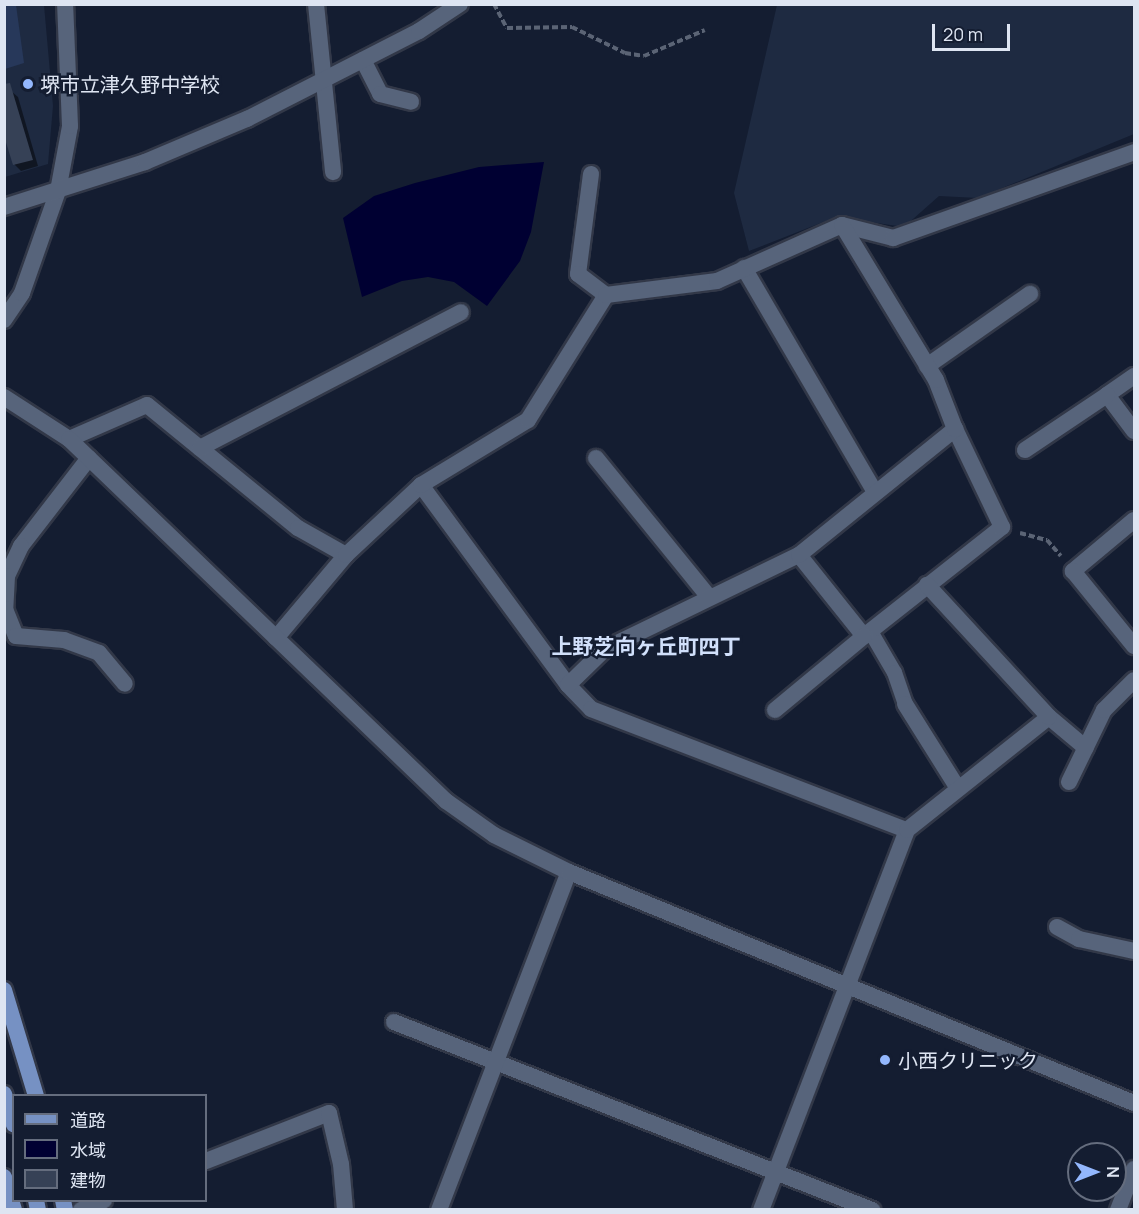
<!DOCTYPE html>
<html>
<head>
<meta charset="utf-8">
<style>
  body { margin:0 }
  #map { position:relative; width:1139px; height:1214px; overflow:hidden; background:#141d31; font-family:Manrope,"Noto Sans JP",sans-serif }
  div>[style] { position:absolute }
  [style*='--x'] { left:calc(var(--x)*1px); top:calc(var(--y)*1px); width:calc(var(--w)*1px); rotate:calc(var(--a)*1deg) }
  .built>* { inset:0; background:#1e2a41 }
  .green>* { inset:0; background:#27385a }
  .water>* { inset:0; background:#000032 }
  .shadow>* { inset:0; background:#0007 }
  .building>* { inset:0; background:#364156 }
  .path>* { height:4px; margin-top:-2px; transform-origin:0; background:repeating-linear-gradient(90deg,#5b6475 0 6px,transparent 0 9px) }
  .roads { filter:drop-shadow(2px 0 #323848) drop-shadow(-2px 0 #323848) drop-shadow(0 2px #323848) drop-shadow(0 -2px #323848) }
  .service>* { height:15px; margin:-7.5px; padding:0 7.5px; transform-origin:7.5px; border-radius:7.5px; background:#57647b }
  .minor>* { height:16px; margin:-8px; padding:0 8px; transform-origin:8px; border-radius:8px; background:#57647b }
  .tertiary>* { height:16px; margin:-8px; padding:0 8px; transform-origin:8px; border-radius:8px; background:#57647b }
  .primary>* { height:16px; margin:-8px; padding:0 8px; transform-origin:8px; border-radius:8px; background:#7691c3 }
  .dots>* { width:16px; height:16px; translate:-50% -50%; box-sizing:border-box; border:3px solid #141d31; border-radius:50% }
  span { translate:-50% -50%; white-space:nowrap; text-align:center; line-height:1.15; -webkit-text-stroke:5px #141d31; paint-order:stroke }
  .poi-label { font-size:20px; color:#dee5f2 }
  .left { translate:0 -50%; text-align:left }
  .neighbourhood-label { font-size:21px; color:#d1e0fb; font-weight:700 }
  .frame { position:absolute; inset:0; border:6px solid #dee5f2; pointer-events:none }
  .legend { position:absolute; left:12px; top:1094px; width:195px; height:108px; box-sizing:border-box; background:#141d31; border:2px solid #656d7e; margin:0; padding:8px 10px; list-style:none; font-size:18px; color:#dee5f2 }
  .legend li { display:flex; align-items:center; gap:12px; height:30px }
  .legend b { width:30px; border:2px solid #656d7e }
  .north { position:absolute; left:1067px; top:1142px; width:60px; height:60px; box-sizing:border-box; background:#141d31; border:2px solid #656d7e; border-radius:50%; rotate:90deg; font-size:16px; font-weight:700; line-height:24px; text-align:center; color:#dee5f2 }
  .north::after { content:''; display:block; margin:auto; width:21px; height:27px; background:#93b7fd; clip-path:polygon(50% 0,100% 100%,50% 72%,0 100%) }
  .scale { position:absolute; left:932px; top:24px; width:78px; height:27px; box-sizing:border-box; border:3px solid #dee5f2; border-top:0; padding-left:8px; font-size:18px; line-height:21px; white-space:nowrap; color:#dee5f2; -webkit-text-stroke:4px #141d31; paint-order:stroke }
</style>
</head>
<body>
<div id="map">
  <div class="built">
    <i style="clip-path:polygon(5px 5px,44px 5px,53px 106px,48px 164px,5px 177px)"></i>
    <i style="clip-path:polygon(777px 5px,1134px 5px,1134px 134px,978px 198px,939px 196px,904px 227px,836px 217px,749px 251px,734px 193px)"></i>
  </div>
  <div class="green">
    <i style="clip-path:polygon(5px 4px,16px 5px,24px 63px,5px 69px)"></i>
  </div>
  <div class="water">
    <i style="clip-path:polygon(544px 162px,531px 232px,520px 261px,487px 306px,454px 282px,428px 277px,402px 281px,362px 297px,343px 218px,374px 196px,415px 183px,479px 167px)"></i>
  </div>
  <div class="shadow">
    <i style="clip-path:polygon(11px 91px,18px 97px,38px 166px,21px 171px,15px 165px,4px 130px)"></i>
  </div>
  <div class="building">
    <i style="clip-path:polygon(10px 83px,33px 160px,13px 165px,4px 136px,4px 84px)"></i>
  </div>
  <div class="path">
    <i style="--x:494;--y:4;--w:27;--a:62"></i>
    <i style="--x:507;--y:28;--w:65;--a:-0.9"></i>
    <i style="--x:572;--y:27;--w:59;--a:26.1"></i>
    <i style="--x:625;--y:53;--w:19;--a:9"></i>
    <i style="--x:644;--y:56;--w:66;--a:-23.1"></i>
    <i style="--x:1020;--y:533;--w:28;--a:15"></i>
    <i style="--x:1047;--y:540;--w:21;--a:49"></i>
  </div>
  <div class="roads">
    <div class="service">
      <i style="--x:870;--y:631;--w:48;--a:59.7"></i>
      <i style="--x:894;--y:672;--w:34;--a:71"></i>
    </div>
    <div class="minor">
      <i style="--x:316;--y:4;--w:169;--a:84.2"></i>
      <i style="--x:363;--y:60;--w:38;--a:63"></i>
      <i style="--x:380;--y:94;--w:32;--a:14"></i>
      <i style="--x:591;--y:174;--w:101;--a:97.4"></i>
      <i style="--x:578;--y:274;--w:35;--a:37"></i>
      <i style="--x:744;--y:268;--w:259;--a:59.7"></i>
      <i style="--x:4;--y:320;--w:32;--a:-56"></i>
      <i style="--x:22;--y:293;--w:108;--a:-70.6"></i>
      <i style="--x:58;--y:191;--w:66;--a:-79.5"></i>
      <i style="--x:70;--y:126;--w:122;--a:-92.3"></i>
      <i style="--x:927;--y:366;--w:126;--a:-35"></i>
      <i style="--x:1134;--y:376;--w:33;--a:145"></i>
      <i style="--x:1107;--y:395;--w:45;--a:53.1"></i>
      <i style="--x:69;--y:439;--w:85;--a:-23.6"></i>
      <i style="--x:147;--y:405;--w:195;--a:39.2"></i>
      <i style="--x:298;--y:528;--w:55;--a:29.4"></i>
      <i style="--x:200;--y:448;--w:294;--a:-27.5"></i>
      <i style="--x:1025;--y:450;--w:99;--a:-33.9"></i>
      <i style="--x:89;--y:458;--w:111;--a:127.7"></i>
      <i style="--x:21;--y:546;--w:33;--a:115"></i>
      <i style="--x:7;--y:576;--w:33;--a:93"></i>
      <i style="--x:5;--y:609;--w:29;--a:68"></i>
      <i style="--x:16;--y:636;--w:48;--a:4.8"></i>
      <i style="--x:64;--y:640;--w:37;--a:20"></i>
      <i style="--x:99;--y:653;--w:40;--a:50"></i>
      <i style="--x:596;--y:458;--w:179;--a:50.9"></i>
      <i style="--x:421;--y:485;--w:248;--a:53.7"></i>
      <i style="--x:568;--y:685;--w:33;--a:46"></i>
      <i style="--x:591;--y:709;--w:338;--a:21"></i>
      <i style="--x:907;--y:830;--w:407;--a:111"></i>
      <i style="--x:1134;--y:520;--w:80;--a:140.1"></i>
      <i style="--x:1073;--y:571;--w:97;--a:50.9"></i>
      <i style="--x:799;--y:555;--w:104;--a:51.3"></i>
      <i style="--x:864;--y:636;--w:176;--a:-38.3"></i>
      <i style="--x:1002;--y:527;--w:109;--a:-115.6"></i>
      <i style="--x:276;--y:638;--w:109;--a:-49.9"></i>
      <i style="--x:346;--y:555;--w:103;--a:-43"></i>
      <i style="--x:421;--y:485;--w:125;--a:-31.3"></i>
      <i style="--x:528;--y:420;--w:147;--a:-58"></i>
      <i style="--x:606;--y:295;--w:112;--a:-7.2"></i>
      <i style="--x:717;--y:281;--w:137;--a:-24.1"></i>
      <i style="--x:842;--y:225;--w:53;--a:14.3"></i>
      <i style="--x:893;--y:238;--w:256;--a:-19.6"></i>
      <i style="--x:568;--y:685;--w:52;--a:-44.2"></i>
      <i style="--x:605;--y:649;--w:216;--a:-25.9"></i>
      <i style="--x:799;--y:555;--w:201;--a:-38.9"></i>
      <i style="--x:955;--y:429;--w:53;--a:-111.2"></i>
      <i style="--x:936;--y:380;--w:181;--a:-121.2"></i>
      <i style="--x:905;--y:704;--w:98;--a:57.9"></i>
      <i style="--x:775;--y:710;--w:116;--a:-39.7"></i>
      <i style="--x:1049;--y:717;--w:48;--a:40"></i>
      <i style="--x:1069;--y:782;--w:80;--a:-64.1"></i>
      <i style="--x:1104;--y:710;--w:42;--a:-45"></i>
      <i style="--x:907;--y:830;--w:181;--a:-38.5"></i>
      <i style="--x:1049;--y:717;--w:180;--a:-132.7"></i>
      <i style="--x:1057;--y:927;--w:25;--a:29"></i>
      <i style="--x:1079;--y:939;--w:56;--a:12.3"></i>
      <i style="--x:394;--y:1022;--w:514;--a:21.47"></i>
      <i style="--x:206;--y:1161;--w:132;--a:-21.3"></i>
      <i style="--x:329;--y:1113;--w:52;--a:76.8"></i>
      <i style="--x:341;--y:1164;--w:46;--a:85"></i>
      <i style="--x:81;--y:1210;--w:25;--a:-23"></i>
      <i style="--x:439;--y:1210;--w:362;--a:-69"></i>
      <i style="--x:1118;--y:1210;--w:44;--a:-68.7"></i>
    </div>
    <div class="tertiary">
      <i style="--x:4;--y:207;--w:148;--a:-17.7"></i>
      <i style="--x:145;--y:162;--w:111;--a:-22.9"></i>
      <i style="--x:247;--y:119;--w:193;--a:-27.1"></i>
      <i style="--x:419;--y:31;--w:49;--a:-33.4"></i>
      <i style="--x:4;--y:397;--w:77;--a:32.9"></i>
      <i style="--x:69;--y:439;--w:523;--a:43.84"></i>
      <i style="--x:446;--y:801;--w:59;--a:35.3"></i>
      <i style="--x:494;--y:835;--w:84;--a:26.3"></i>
      <i style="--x:569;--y:872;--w:610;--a:22.24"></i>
    </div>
    <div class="primary">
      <i style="--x:4;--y:990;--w:111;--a:73.2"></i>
      <i style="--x:4;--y:1094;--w:32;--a:72"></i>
      <i style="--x:4;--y:1177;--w:34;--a:73"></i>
      <i style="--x:36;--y:1200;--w:10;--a:79"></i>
      <i style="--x:63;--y:1200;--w:10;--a:79"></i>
    </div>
  </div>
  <div class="dots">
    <i style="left:28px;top:84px;background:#93b7fd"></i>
    <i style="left:885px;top:1060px;background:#93b7fd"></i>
  </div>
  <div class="poi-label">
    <span class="left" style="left:40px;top:84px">堺市立津久野中学校</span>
    <span class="left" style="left:898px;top:1060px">小西クリニック</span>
  </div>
  <div class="neighbourhood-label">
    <span style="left:646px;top:646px">上野芝向ヶ丘町四丁</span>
  </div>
  <div class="frame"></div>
  <ul class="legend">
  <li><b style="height:8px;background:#7691c3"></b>道路</li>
  <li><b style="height:16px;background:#000032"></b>水域</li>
  <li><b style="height:16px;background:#364156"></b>建物</li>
  </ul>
  <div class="north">N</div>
  <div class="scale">20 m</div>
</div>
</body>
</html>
